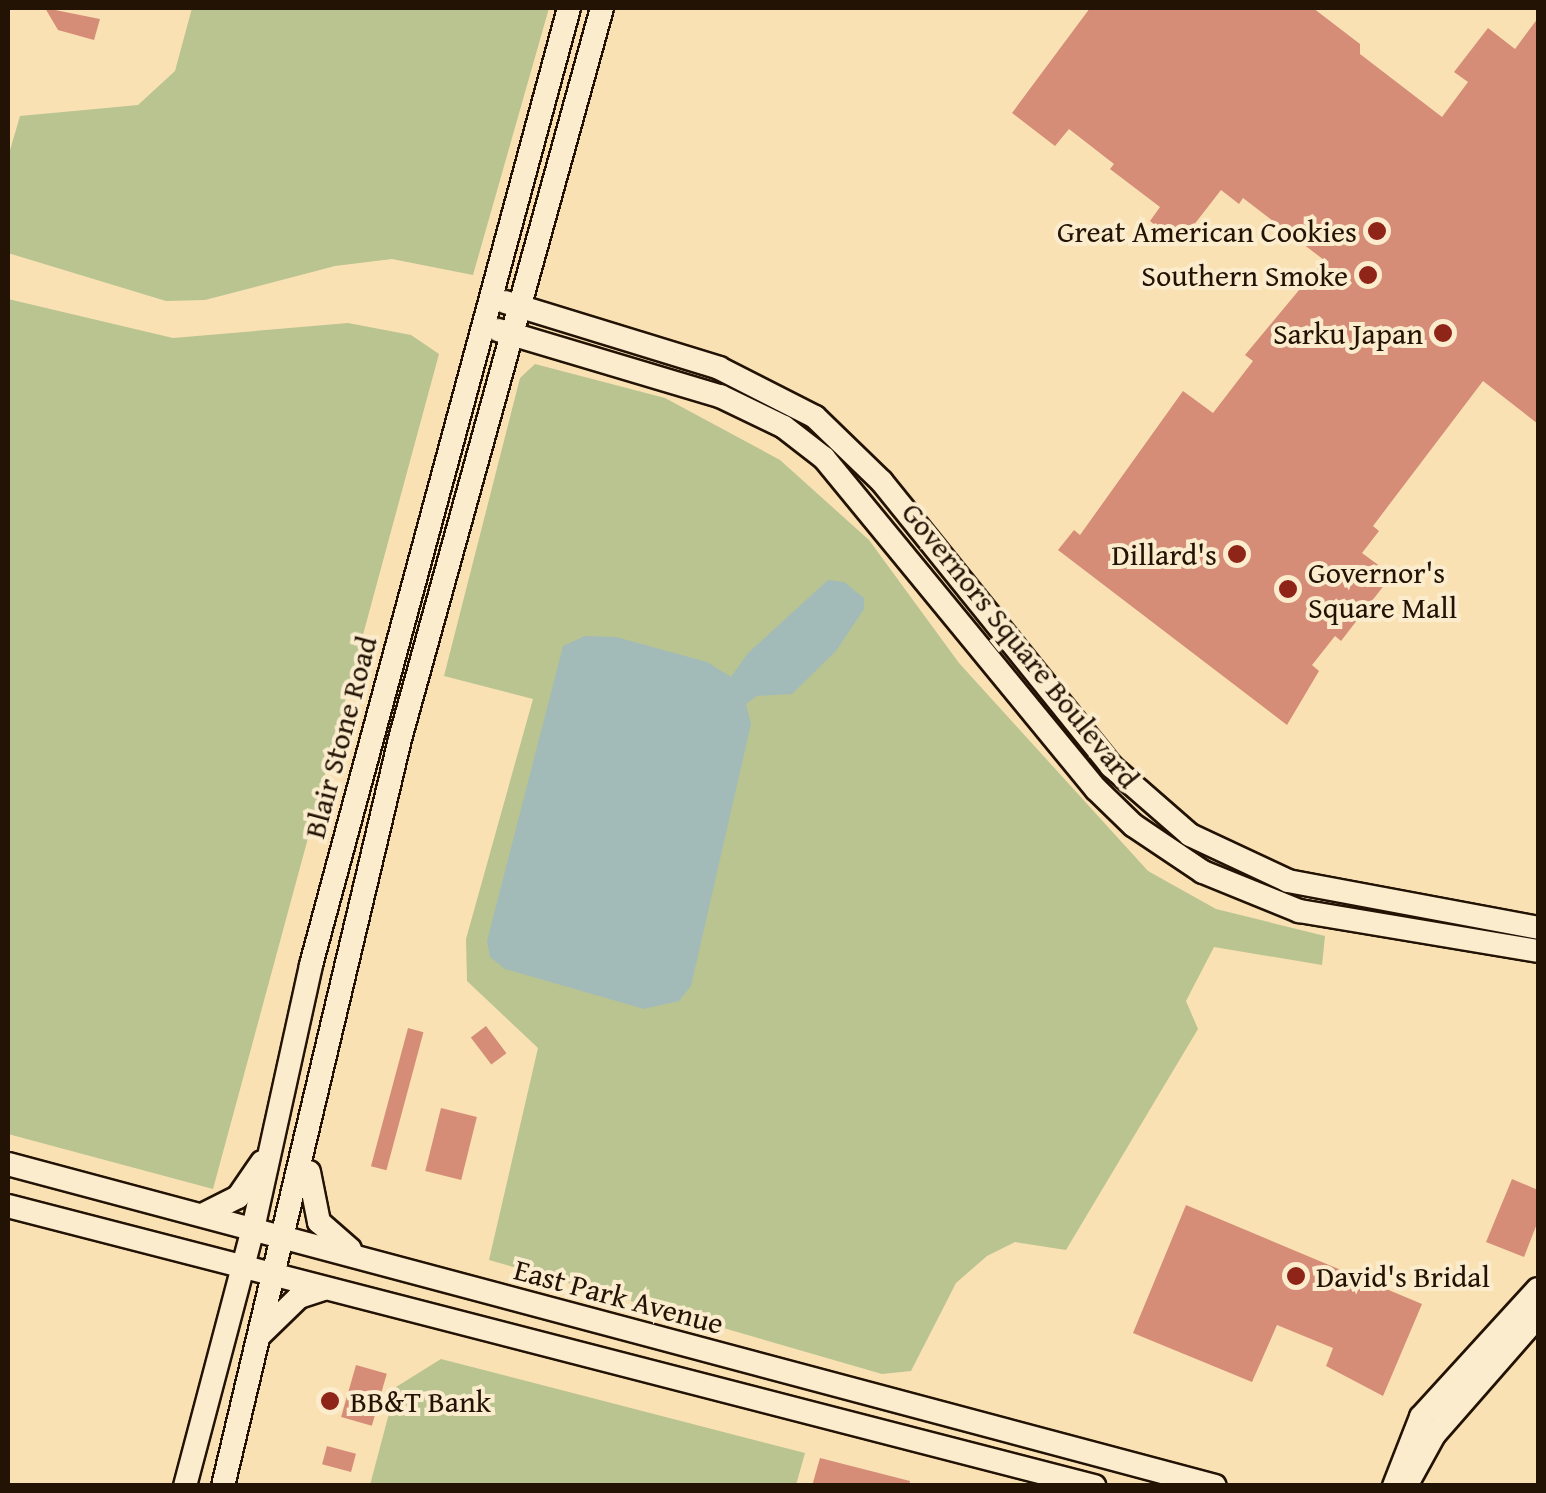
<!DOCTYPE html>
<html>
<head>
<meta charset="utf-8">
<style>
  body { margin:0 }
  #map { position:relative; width:1546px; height:1493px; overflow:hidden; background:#f9e1b4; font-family:"Gentium Book Plus",serif }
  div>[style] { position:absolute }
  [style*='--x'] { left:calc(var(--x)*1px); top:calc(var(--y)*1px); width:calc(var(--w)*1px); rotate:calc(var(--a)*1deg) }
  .green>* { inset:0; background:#b9c490 }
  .water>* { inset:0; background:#a3bbb8 }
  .building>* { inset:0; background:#d58d78; transform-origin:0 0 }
  .roads { filter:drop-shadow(2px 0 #231304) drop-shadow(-2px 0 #231304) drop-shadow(0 2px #231304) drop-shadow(0 -2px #231304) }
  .secondary>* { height:22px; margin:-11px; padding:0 11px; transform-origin:11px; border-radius:11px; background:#fbecce }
  .dots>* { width:28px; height:28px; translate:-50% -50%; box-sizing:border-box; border:5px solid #fbecce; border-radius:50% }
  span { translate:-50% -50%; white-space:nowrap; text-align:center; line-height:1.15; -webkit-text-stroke:8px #fbecce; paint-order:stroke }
  .poi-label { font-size:30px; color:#231304 }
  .right { translate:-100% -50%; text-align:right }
  .left { translate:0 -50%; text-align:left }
  .street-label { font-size:30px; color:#231304 }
  .frame { position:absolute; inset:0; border:10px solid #231304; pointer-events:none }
</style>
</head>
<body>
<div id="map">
  <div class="green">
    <i style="clip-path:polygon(192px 8px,549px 8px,473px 275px,392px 259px,335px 266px,205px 300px,166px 301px,8px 253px,8px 157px,20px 116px,138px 105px,175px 71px)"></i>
    <i style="clip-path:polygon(8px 299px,173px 338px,348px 323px,411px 335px,439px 354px,213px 1189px,8px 1134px)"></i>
    <i style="clip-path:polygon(535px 364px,665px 398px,780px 460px,869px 540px,959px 663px,1148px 871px,1216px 909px,1325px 936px,1322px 965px,1214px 947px,1186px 1001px,1198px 1029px,1066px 1250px,1015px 1242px,987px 1256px,956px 1283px,911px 1371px,882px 1374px,489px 1260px,538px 1048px,467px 981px,466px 939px,533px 699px,444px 676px,520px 378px)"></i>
    <i style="clip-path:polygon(441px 1359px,805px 1453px,796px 1485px,370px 1485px,396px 1387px)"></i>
  </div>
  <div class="water">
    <i style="clip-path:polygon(828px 580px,844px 582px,864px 598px,864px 609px,836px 651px,792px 694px,757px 696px,746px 704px,751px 724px,691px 986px,679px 1001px,644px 1009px,505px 969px,490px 957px,487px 941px,563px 646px,585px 636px,616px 637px,707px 662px,731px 677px,748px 653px)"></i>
  </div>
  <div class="building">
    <i style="clip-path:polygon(45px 8px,100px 19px,94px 40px,58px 30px)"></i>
    <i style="clip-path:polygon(1090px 8px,1313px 8px,1360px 44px,1360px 54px,1442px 117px,1468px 82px,1454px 72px,1488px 28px,1515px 49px,1538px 18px,1538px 424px,1483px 381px,1373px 526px,1379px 531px,1362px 553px,1392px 575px,1341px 641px,1335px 636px,1312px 665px,1319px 671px,1287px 725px,1058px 550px,1074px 530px,1080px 535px,1183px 391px,1213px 413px,1253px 361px,1245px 355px,1324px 260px,1243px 198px,1239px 204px,1221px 190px,1179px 244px,1150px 221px,1160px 207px,1110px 169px,1114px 164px,1069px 129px,1055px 146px,1012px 113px)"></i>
    <i style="left:486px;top:1026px;width:34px;height:19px;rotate:53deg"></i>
    <i style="left:408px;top:1028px;width:16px;height:143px;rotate:15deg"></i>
    <i style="left:441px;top:1108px;width:37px;height:65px;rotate:14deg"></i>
    <i style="clip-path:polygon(1512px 1179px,1538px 1190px,1538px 1221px,1524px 1257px,1486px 1242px)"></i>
    <i style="clip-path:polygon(1186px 1205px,1422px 1304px,1383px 1396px,1326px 1366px,1333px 1348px,1277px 1325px,1252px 1382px,1133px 1333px)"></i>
    <i style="left:356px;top:1365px;width:32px;height:54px;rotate:16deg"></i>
    <i style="left:327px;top:1446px;width:30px;height:19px;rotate:15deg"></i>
    <i style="clip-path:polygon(820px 1458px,910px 1481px,909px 1486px,812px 1486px)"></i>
  </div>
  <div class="roads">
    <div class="secondary">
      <i style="--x:505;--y:302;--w:224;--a:17.1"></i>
      <i style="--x:719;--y:368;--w:108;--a:27"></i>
      <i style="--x:815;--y:417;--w:93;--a:44.1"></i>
      <i style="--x:882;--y:482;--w:365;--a:51.1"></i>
      <i style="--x:1111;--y:766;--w:105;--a:41.1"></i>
      <i style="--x:1190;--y:835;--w:108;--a:25.1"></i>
      <i style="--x:1288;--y:881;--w:254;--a:10.6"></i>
      <i style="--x:498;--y:330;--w:232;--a:16.6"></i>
      <i style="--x:720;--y:396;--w:71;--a:25.8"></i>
      <i style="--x:784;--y:427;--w:51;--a:37.8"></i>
      <i style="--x:824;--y:458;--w:428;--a:50.6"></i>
      <i style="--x:1096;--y:789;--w:52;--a:44.2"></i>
      <i style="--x:1133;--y:825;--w:84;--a:33.9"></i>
      <i style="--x:1203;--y:872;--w:104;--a:22.1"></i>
      <i style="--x:1299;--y:911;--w:242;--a:9.5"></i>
      <i style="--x:8;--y:1164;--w:1249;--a:14.94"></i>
      <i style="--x:309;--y:1172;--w:51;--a:78.7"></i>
      <i style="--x:319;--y:1222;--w:41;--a:41.1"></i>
      <i style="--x:8;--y:1206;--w:1122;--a:14.46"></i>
      <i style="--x:202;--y:1215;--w:40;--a:-26.6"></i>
      <i style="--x:238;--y:1197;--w:42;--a:-55.6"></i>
      <i style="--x:260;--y:1335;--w:54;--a:-44.3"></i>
      <i style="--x:299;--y:1297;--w:25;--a:-18"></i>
      <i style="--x:185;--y:1486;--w:266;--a:-75.2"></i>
      <i style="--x:253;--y:1229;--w:270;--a:-77.6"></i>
      <i style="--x:311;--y:965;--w:991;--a:-74.91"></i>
      <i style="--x:223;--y:1486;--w:768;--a:-76.67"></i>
      <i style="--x:400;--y:739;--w:758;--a:-74.55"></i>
      <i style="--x:1394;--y:1486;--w:74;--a:-68.6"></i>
      <i style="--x:1421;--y:1417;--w:173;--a:-47.6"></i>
      <i style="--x:1406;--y:1486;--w:58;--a:-61.2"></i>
      <i style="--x:1434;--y:1435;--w:158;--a:-48.8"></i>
    </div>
  </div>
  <div class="dots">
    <i style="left:1377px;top:231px;background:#8f2418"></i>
    <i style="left:1368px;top:275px;background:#8f2418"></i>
    <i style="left:1443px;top:333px;background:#8f2418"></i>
    <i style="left:1237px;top:554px;background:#8f2418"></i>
    <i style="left:1288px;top:589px;background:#8f2418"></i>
    <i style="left:1296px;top:1276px;background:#8f2418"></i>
    <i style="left:330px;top:1401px;background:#8f2418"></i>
  </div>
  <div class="poi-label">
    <span class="right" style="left:1357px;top:231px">Great American Cookies</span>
    <span class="right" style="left:1348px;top:275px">Southern Smoke</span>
    <span class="right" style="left:1423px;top:333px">Sarku Japan</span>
    <span class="right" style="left:1217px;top:554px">Dillard's</span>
    <span class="left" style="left:1308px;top:589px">Governor's<br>Square Mall</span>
    <span class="left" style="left:1316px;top:1276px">David's Bridal</span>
    <span class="left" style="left:350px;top:1401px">BB&amp;T Bank</span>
  </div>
  <div class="street-label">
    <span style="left:1021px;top:645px;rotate:51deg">Governors Square Boulevard</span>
    <span style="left:340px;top:737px;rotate:-75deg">Blair Stone Road</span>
    <span style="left:619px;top:1296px;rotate:15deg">East Park Avenue</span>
  </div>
  <div class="frame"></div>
</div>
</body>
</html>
